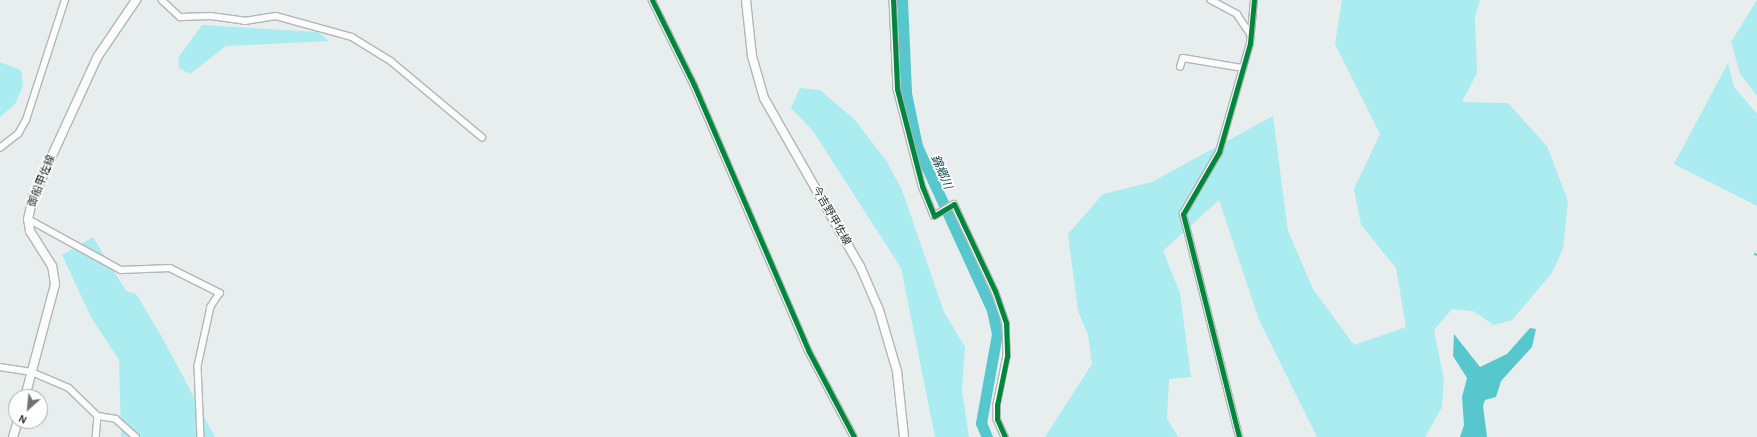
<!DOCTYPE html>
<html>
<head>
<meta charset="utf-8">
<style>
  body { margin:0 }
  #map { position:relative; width:1757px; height:437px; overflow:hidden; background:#e8eeee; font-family:"Alegreya Sans","Noto Sans JP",sans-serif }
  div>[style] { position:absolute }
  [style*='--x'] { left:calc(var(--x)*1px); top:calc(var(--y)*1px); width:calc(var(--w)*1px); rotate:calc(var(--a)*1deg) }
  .green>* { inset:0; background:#aaecf0 }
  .water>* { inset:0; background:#56c8cd }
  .stream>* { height:2px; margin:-1px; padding:0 1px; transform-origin:1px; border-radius:1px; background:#56c8cd }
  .river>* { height:11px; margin:-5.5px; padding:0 5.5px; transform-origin:5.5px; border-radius:5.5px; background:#56c8cd }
  .roads { filter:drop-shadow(1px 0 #b2b6b6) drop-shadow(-1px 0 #b2b6b6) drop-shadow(0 1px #b2b6b6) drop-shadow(0 -1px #b2b6b6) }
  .minor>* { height:5.5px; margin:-2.75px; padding:0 2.75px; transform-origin:2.75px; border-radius:2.75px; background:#fcfcfc }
  .secondary>* { height:8px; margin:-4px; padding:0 4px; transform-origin:4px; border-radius:4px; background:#fcfcfc }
  .cycleway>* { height:5px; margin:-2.5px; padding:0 2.5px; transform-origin:2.5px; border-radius:2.5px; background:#00873e }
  span { translate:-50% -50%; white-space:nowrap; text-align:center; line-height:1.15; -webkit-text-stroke:3px #fff; paint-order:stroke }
  .street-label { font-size:11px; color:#2d3132 }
  .water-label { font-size:12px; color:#0a494d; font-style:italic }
  .north { position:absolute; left:8px; top:389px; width:40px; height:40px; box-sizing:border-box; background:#fff; border:1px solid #abadad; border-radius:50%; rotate:207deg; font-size:11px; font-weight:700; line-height:16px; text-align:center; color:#2d3132 }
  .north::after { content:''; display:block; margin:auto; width:14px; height:18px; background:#6e7374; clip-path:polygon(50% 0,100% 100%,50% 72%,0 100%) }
</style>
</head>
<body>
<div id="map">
  <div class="green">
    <i style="clip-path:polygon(1342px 0,1480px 0,1475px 17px,1477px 73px,1462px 102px,1508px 103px,1547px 146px,1568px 201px,1563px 249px,1552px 273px,1512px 320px,1494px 325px,1473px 311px,1452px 309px,1434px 330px,1444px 380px,1442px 407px,1425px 437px,1317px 437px,1259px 320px,1219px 200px,1163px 251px,1180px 293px,1191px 377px,1169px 379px,1167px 418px,1178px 437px,1045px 437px,1092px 364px,1088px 335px,1078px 311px,1068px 234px,1103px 194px,1152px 182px,1273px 116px,1288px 231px,1313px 289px,1354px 345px,1406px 327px,1396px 268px,1361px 225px,1354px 189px,1380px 134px,1335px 44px)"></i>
    <i style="clip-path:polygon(1757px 0,1757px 96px,1740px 74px,1731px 42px)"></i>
    <i style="clip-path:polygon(202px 25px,318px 32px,329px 41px,226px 46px,190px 74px,179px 68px,178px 58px)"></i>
    <i style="clip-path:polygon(0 62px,21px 70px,23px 86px,15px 104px,0 117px)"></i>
    <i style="clip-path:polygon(1728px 63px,1734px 87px,1757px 114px,1757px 206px,1674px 164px)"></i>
    <i style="clip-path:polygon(800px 88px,820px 90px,855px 120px,887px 162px,902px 190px,944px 312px,965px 347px,962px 390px,969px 437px,935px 437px,901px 268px,813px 131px,791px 108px)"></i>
    <i style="clip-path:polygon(93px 237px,126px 291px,136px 294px,162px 337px,215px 437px,121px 437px,119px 360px,91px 317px,62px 255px)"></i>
  </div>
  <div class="water">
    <i style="clip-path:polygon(1530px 328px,1536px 329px,1532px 347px,1501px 381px,1496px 397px,1485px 400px,1483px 406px,1487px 437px,1460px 437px,1464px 425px,1462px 397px,1467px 378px,1453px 356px,1454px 334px,1480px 367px,1507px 354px)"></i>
  </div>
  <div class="stream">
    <i style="--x:1755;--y:254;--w:2;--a:27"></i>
  </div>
  <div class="river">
    <i style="--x:902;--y:0;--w:93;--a:87.5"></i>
    <i style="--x:906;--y:93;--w:54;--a:78.3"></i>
    <i style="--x:917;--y:146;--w:180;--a:65.4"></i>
    <i style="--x:992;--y:310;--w:25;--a:78"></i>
    <i style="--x:997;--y:334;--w:90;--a:100.2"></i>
    <i style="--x:981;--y:423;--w:15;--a:67"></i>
  </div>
  <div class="roads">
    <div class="minor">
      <i style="--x:162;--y:0;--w:25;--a:43"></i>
      <i style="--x:180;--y:17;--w:31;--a:-2"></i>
      <i style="--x:211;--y:16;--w:34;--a:8"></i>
      <i style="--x:245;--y:21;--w:31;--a:-9"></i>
      <i style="--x:276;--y:16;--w:79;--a:15.4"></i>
      <i style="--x:352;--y:37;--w:46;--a:31.6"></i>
      <i style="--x:391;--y:61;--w:119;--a:39.9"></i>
      <i style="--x:652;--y:0;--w:95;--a:63.7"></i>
      <i style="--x:694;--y:85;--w:288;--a:66.7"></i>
      <i style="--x:808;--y:350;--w:98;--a:62.1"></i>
      <i style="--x:893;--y:0;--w:89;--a:87.4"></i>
      <i style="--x:897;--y:89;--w:100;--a:75.5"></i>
      <i style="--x:922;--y:186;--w:32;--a:68"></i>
      <i style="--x:934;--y:216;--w:23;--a:-31"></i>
      <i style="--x:954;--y:204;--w:96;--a:64.8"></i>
      <i style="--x:995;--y:291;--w:34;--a:71"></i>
      <i style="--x:1006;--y:323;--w:33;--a:88"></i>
      <i style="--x:1007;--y:356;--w:50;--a:101.5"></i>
      <i style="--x:997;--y:405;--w:14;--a:90"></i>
      <i style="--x:997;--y:419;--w:20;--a:66"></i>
      <i style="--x:1211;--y:0;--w:30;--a:28"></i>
      <i style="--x:1237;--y:14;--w:25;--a:56"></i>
      <i style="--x:1180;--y:67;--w:9;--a:-72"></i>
      <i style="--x:1183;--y:58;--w:61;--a:9.5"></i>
      <i style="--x:0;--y:148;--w:23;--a:-38"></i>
      <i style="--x:18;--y:134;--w:16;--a:-60"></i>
      <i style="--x:26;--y:120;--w:126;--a:-72"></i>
      <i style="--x:28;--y:219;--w:106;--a:28.7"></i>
      <i style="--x:121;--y:270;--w:49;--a:-2.3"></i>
      <i style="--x:170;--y:268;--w:56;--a:26.6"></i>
      <i style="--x:220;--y:293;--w:17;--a:123"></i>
      <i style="--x:211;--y:307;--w:60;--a:102.4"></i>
      <i style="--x:198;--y:366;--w:71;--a:87.6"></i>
      <i style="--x:0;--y:367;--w:32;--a:9"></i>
      <i style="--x:32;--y:372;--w:40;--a:23.4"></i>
      <i style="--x:69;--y:388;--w:40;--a:44"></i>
      <i style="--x:98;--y:416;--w:21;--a:95"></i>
      <i style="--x:98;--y:416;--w:18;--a:9"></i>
      <i style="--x:116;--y:419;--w:27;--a:42"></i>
      <i style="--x:1239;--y:437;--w:230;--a:-104.1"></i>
      <i style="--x:1183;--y:214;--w:72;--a:-59.9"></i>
      <i style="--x:1219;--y:152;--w:113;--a:-74.1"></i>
      <i style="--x:1250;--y:43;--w:43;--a:-84.7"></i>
    </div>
    <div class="secondary">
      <i style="--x:746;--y:0;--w:56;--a:83.9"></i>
      <i style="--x:752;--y:56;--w:44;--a:74.1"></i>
      <i style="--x:764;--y:98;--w:193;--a:60.3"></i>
      <i style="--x:860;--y:266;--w:48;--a:66.6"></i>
      <i style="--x:879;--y:310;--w:64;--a:73.6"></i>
      <i style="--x:897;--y:371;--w:66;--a:83.9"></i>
      <i style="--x:25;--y:397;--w:117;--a:-75.1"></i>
      <i style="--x:55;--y:284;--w:18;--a:-99"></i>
      <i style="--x:52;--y:266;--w:41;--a:-122.2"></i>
      <i style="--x:30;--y:231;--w:12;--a:-99"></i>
      <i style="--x:28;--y:219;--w:23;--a:-77"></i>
      <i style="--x:33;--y:197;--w:155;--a:-65.3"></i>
      <i style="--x:98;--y:56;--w:68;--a:-55.8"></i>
      <i style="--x:13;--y:437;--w:17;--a:-73"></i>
    </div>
  </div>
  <div class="cycleway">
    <i style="--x:652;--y:0;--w:95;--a:63.7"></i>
    <i style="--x:694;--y:85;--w:288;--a:66.7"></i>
    <i style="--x:808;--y:350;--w:98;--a:62.1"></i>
    <i style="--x:893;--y:0;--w:89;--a:87.4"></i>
    <i style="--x:897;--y:89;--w:100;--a:75.5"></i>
    <i style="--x:922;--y:186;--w:32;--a:68"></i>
    <i style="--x:934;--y:216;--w:23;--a:-31"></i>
    <i style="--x:954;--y:204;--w:96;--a:64.8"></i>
    <i style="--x:995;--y:291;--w:34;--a:71"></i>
    <i style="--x:1006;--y:323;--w:33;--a:88"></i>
    <i style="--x:1007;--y:356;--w:50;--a:101.5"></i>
    <i style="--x:997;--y:405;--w:14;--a:90"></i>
    <i style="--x:997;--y:419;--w:20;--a:66"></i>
    <i style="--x:1239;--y:437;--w:230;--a:-104.1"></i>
    <i style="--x:1183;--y:214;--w:72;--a:-59.9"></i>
    <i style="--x:1219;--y:152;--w:113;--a:-74.1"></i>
    <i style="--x:1250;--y:43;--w:43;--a:-84.7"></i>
  </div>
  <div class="street-label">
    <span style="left:42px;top:181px;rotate:-68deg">御船甲佐線</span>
    <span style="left:831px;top:216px;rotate:60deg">今吉野甲佐線</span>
  </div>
  <div class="water-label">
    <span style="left:941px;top:172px;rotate:67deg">錦郷川</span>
  </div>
  <div class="north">N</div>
</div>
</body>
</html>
